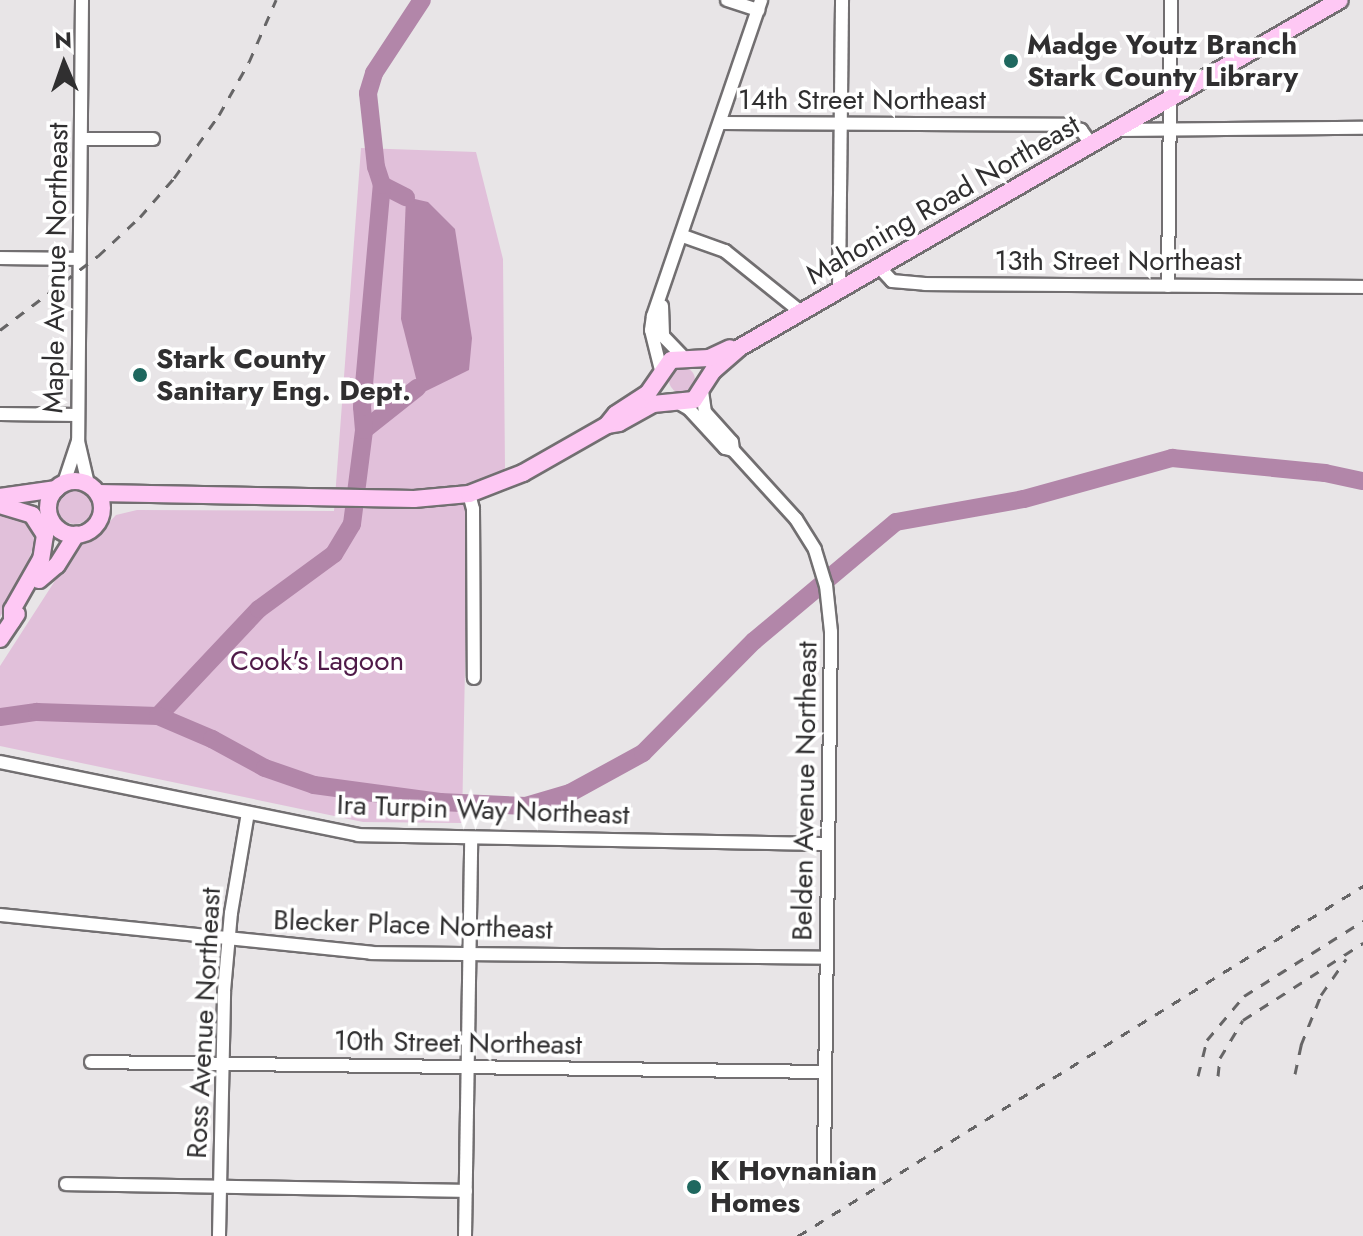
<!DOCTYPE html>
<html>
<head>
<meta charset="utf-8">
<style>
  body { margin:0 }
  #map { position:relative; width:1363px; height:1236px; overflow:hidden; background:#e8e5e7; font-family:Jost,sans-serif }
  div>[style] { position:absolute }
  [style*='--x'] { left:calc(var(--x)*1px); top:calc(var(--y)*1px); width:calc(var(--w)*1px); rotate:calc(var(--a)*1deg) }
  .green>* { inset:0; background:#e1c0da }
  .round { border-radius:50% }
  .water>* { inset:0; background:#b286a9 }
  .river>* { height:18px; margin:-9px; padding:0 9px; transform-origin:9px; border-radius:9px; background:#b286a9 }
  .roads { filter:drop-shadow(2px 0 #726f71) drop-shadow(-2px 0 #726f71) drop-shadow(0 2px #726f71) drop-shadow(0 -2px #726f71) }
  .minor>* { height:12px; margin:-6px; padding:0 6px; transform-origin:6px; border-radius:6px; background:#fff }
  .major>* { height:16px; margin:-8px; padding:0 8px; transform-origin:8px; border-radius:8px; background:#fec8f4 }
  .major>.ring { margin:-8px; padding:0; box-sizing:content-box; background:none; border:16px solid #fec8f4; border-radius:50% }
  .rail>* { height:3px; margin-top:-1.5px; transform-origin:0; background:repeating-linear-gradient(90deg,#666566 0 10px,transparent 0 20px) }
  .dots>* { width:22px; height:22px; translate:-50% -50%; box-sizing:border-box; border:4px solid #fff; border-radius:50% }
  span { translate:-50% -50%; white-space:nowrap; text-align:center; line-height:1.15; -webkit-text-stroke:7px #fff; paint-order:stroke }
  .poi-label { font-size:28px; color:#302f30; font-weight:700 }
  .left { translate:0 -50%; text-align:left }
  .street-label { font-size:28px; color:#302f30 }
  .park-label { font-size:28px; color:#4f1a48 }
  .north { position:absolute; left:24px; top:24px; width:80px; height:80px; -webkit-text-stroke:6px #fff; paint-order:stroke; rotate:358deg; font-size:22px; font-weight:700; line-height:32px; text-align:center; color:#302f30 }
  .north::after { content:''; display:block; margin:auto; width:28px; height:36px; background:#302f30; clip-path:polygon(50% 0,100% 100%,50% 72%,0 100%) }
</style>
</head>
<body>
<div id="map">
  <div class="green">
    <i style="clip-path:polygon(361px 148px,476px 152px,503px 259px,505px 468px,468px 512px,462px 823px,363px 822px,0 746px,0 666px,78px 545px,98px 534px,116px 515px,137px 510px,334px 511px)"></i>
    <i class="round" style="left:669px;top:367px;width:26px;height:26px"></i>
    <i class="round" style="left:58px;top:490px;width:34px;height:34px"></i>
    <i style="clip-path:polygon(0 514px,26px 522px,35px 541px,24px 574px,0 617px)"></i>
  </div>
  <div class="water">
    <i style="clip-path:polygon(406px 197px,428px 202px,455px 229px,472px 338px,469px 370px,420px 394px,401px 319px)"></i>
  </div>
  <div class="river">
    <i style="--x:382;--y:185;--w:27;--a:27"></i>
    <i style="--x:364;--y:430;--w:68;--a:-38.4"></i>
    <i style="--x:158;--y:716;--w:147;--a:-46.7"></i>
    <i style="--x:259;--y:609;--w:93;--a:-36.3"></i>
    <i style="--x:334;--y:554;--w:35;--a:-59"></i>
    <i style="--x:352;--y:524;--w:95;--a:-82.7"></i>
    <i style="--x:364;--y:430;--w:23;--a:-95"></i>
    <i style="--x:362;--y:407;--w:223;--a:-84.9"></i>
    <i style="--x:382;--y:185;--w:19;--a:-108"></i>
    <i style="--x:376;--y:167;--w:74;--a:-96.2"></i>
    <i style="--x:368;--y:93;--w:21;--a:-73"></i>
    <i style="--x:374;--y:73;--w:87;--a:-56.7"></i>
    <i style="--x:0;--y:717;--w:37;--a:-8"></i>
    <i style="--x:37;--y:712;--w:121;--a:1.9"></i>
    <i style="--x:158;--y:716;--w:59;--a:23.1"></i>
    <i style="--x:212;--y:739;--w:60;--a:28.7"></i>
    <i style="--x:265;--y:768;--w:52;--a:19.1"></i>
    <i style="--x:314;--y:785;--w:127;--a:7.7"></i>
    <i style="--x:440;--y:802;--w:86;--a:2.7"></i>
    <i style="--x:526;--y:806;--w:46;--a:-16.5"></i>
    <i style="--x:570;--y:793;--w:83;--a:-28.7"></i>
    <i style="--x:643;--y:753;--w:158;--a:-45.3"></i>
    <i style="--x:754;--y:641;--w:185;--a:-40"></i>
    <i style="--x:896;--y:522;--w:130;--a:-10.2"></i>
    <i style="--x:1024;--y:499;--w:154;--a:-15.5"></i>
    <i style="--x:1172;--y:458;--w:154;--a:5.6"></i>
    <i style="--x:1325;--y:473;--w:39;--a:12"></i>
  </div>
  <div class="roads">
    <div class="minor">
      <i style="--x:82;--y:0;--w:441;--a:90.5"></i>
      <i style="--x:78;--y:441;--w:44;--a:76.9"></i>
      <i style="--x:727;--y:0;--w:33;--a:18"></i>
      <i style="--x:721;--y:123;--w:345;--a:0.3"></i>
      <i style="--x:1066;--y:125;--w:16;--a:18"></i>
      <i style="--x:1081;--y:130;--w:17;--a:54"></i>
      <i style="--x:1118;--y:130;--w:245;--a:-0.5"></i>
      <i style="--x:81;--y:139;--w:72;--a:0"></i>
      <i style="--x:683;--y:236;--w:45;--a:19.7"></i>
      <i style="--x:725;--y:251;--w:97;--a:38.8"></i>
      <i style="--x:0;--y:258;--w:79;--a:0.7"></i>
      <i style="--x:879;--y:267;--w:19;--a:47"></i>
      <i style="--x:892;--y:281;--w:33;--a:5"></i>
      <i style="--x:925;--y:284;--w:438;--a:0.4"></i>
      <i style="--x:1168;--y:286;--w:286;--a:-89.4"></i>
      <i style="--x:839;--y:290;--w:290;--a:-89.4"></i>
      <i style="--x:662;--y:306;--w:30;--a:88"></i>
      <i style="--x:663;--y:336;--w:29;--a:46"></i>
      <i style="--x:661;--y:370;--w:41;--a:-104"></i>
      <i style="--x:651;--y:330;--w:14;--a:-82"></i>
      <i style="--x:653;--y:316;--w:334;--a:-71.1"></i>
      <i style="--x:702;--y:391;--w:21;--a:82"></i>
      <i style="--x:705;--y:412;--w:40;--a:48"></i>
      <i style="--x:732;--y:442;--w:8;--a:83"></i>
      <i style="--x:679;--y:403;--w:12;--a:31"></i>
      <i style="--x:689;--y:409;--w:53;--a:47.3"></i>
      <i style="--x:725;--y:448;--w:8;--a:14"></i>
      <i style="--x:733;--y:450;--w:93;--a:47.6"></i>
      <i style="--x:796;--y:519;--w:36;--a:58"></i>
      <i style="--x:815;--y:550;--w:37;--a:73"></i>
      <i style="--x:826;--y:585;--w:47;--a:83.9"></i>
      <i style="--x:831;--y:632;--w:532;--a:90.75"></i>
      <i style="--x:0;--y:414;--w:78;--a:0.7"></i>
      <i style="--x:64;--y:483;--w:44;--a:-71.6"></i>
      <i style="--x:469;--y:494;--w:16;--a:75"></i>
      <i style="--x:473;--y:509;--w:169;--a:89.7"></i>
      <i style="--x:0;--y:762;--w:365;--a:11.5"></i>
      <i style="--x:358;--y:835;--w:470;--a:1.1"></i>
      <i style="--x:0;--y:915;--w:373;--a:5.8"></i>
      <i style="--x:371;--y:953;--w:455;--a:0.6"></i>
      <i style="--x:91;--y:1062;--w:733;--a:0.78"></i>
      <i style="--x:66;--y:1184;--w:400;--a:1"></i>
      <i style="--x:219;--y:1236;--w:245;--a:-88.8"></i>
      <i style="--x:224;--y:991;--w:78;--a:-84.9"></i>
      <i style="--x:231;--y:913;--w:101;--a:-80.4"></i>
      <i style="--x:465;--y:1236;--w:398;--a:-89.1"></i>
    </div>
    <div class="major">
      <i style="--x:607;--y:425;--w:12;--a:-9"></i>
      <i style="--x:619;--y:423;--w:39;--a:-29"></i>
      <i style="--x:653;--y:404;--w:41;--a:-5.6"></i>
      <i style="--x:694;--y:400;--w:35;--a:-57"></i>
      <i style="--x:713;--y:371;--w:35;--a:-41"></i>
      <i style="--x:739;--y:348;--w:694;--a:-30.07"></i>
      <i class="ring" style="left:48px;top:481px;width:38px;height:38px"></i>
      <i style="--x:98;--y:493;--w:316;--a:1.1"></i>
      <i style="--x:414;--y:499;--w:55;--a:-5.2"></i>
      <i style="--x:469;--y:494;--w:58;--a:-21.3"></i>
      <i style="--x:523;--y:473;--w:97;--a:-29.7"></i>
      <i style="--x:607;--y:425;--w:14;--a:-51"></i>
      <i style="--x:616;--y:414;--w:38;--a:-33"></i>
      <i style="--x:648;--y:393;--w:40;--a:-55.1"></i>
      <i style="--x:671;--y:360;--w:38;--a:-3"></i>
      <i style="--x:709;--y:358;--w:23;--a:-25"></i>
      <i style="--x:0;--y:497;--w:57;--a:-8.1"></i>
      <i style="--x:0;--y:505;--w:34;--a:17"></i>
      <i style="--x:32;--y:515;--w:24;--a:57"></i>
      <i style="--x:45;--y:535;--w:24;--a:99"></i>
      <i style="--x:41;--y:559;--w:59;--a:119.6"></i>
      <i style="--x:12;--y:610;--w:11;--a:90"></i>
      <i style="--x:39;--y:580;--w:23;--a:-40"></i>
      <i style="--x:57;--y:565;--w:36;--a:-58"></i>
      <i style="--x:0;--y:639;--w:30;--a:-56"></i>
    </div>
  </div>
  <div class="rail">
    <i style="--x:0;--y:330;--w:123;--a:-37.1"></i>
    <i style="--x:98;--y:256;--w:57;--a:-42.9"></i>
    <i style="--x:140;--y:217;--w:52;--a:-48.9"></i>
    <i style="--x:174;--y:178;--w:77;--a:-54.5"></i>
    <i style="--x:219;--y:115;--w:61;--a:-60.5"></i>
    <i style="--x:249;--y:62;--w:68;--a:-66.5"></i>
    <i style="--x:1295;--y:1074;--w:30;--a:-78"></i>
    <i style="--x:1301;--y:1045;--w:54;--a:-68.2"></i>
    <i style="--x:1321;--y:995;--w:44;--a:-55.2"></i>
    <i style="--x:1198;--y:1076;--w:37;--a:-76"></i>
    <i style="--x:1207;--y:1040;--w:57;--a:-49.9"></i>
    <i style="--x:1244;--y:996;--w:141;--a:-32.2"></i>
    <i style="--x:1218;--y:1076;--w:18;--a:-84"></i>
    <i style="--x:1220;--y:1058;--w:44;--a:-58.8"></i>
    <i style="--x:1243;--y:1020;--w:143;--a:-32.7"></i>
    <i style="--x:798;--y:1236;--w:665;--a:-31.78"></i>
  </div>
  <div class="dots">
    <i style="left:1011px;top:61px;background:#1f685f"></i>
    <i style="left:140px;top:375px;background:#1f685f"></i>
    <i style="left:694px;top:1187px;background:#1f685f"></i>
  </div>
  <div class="poi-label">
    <span class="left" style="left:1027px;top:61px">Madge Youtz Branch<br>Stark County Library</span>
    <span class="left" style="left:156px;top:375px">Stark County<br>Sanitary Eng. Dept.</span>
    <span class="left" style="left:710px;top:1187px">K Hovnanian<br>Homes</span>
  </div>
  <div class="street-label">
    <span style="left:862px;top:100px">14th Street Northeast</span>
    <span style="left:943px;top:200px;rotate:-30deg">Mahoning Road Northeast</span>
    <span style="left:1118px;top:261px">13th Street Northeast</span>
    <span style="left:56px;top:268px;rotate:-89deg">Maple Avenue Northeast</span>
    <span style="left:805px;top:791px;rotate:-89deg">Belden Avenue Northeast</span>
    <span style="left:483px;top:810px;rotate:2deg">Ira Turpin Way Northeast</span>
    <span style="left:413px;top:925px;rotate:2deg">Blecker Place Northeast</span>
    <span style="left:204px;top:1023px;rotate:-87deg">Ross Avenue Northeast</span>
    <span style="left:458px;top:1043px;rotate:1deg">10th Street Northeast</span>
  </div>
  <div class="park-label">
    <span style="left:317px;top:661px">Cook's Lagoon</span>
  </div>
  <div class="north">N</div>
</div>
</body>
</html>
